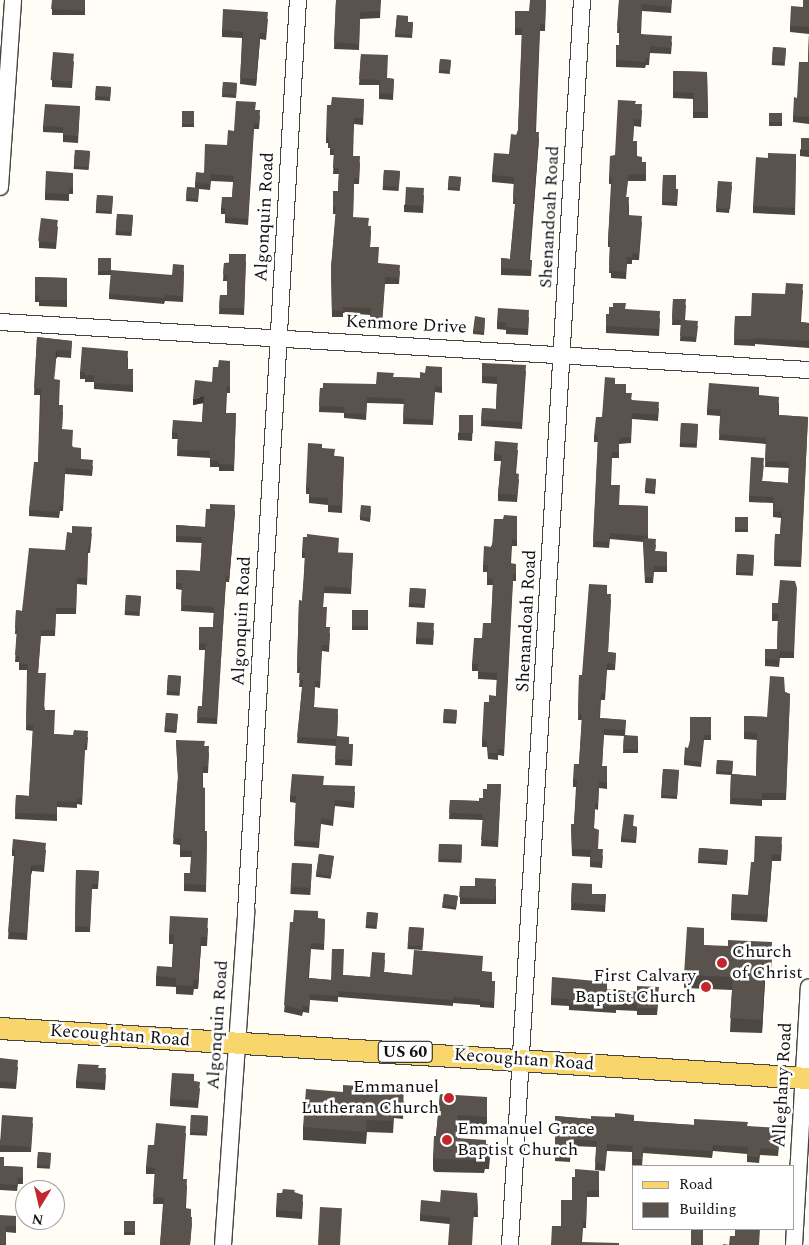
<!DOCTYPE html>
<html>
<head>
<meta charset="utf-8">
<style>
  body { margin:0 }
  #map { position:relative; width:809px; height:1245px; overflow:hidden; background:#fffdf5; font-family:Spectral,serif }
  div>[style] { position:absolute }
  [style*='--x'] { left:calc(var(--x)*1px); top:calc(var(--y)*1px); width:calc(var(--w)*1px); rotate:calc(var(--a)*1deg) }
  .roads { filter:drop-shadow(1px 0 #444) drop-shadow(-1px 0 #444) drop-shadow(0 1px #444) drop-shadow(0 -1px #444) }
  .minor>* { height:16px; margin:-8px; padding:0 8px; transform-origin:8px; border-radius:8px; background:#fff }
  .major>* { height:21px; margin:-10.5px; padding:0 10.5px; transform-origin:10.5px; border-radius:10.5px; background:#f9d66b }
  .wall>* { inset:0; background:#4d4742; transform-origin:0 0 }
  .shaded-wall>* { inset:0; background:#3f3936 }
  .building>* { inset:0; background:#5a524d; transform-origin:0 0 }
  .dots>* { width:14px; height:14px; translate:-50% -50%; box-sizing:border-box; border:2px solid #fff; border-radius:50% }
  span { translate:-50% -50%; white-space:nowrap; text-align:center; line-height:1.15; -webkit-text-stroke:5px #fff; paint-order:stroke }
  .shield-label span { padding:1px 4px; background:#fff; border:1px solid; border-radius:4px; -webkit-text-stroke-width:0 }
  .shield-label { font-size:16px; color:#111; font-weight:700 }
  .street-label { font-size:18px; color:#111 }
  .poi-label { font-size:18px; color:#111 }
  .left { translate:0 -50%; text-align:left }
  .right { translate:-100% -50%; text-align:right }
  .legend { position:absolute; left:632px; top:1165px; width:162px; height:65px; box-sizing:border-box; background:#fff; border:1px solid #a0a0a0; margin:0; padding:6px 9px; list-style:none; font-size:15px; color:#111 }
  .legend li { display:flex; align-items:center; gap:10px; height:25px }
  .legend b { width:25px; border:1px solid #a0a0a0 }
  .north { position:absolute; left:15px; top:1180px; width:50px; height:50px; box-sizing:border-box; background:#fff; border:1px solid #a0a0a0; border-radius:50%; rotate:189deg; font-size:14px; font-weight:700; line-height:20px; text-align:center; color:#111 }
  .north::after { content:''; display:block; margin:auto; width:18px; height:22px; background:#c4262e; clip-path:polygon(50% 0,100% 100%,50% 72%,0 100%) }
</style>
</head>
<body>
<div id="map">
  <div class="roads">
    <div class="minor">
      <i style="--x:0;--y:187;--w:187;--a:-86"></i>
      <i style="--x:0;--y:322;--w:810;--a:3.4"></i>
      <i style="--x:223;--y:1245;--w:334;--a:-86"></i>
      <i style="--x:246;--y:912;--w:913;--a:-86.74"></i>
      <i style="--x:510;--y:1245;--w:1247;--a:-86.69"></i>
      <i style="--x:794;--y:1245;--w:258;--a:-86.7"></i>
    </div>
    <div class="major">
      <i style="--x:0;--y:1028;--w:811;--a:3.54"></i>
    </div>
  </div>
  <div class="wall">
    <i style="left:52px;top:0;width:33px;height:15px"></i>
    <i style="clip-path:polygon(336px 0,381px 0,380px 18px,360px 19px,359px 50px,334px 49px)"></i>
    <i style="clip-path:polygon(546px 0,545px 31px,540px 31px,536px 132px,539px 138px,530px 260px,532px 260px,531px 276px,501px 275px,501px 258px,510px 259px,515px 204px,513px 204px,514px 184px,492px 182px,492px 175px,509px 154px,518px 130px,522px 35px,515px 35px,515px 11px,529px 11px)"></i>
    <i style="clip-path:polygon(619px 0,672px 0,671px 13px,642px 11px,641px 34px,672px 42px,671px 54px,650px 53px,649px 65px,646px 65px,645px 68px,616px 67px,616px 45px,619px 45px,619px 33px,617px 33px)"></i>
    <i style="clip-path:polygon(809px 0,809px 34px,790px 32px,790px 26px,803px 7px)"></i>
    <i style="clip-path:polygon(397px 15px,408px 22px,413px 22px,412px 38px,395px 37px)"></i>
    <i style="clip-path:polygon(268px 19px,266px 40px,260px 39px,256px 86px,240px 84px,242px 38px,222px 37px,222px 30px)"></i>
    <i style="clip-path:polygon(809px 34px,809px 124px,793px 122px,793px 116px,797px 98px,808px 62px)"></i>
    <i style="left:773px;top:47px;width:13px;height:18px;rotate:4deg"></i>
    <i style="clip-path:polygon(361px 54px,387px 78px,394px 79px,393px 100px,379px 99px,379px 85px,359px 85px)"></i>
    <i style="left:440px;top:59px;width:11px;height:14px;rotate:5deg"></i>
    <i style="clip-path:polygon(74px 61px,72px 88px,52px 87px,52px 80px)"></i>
    <i style="clip-path:polygon(673px 71px,707px 72px,708px 118px,693px 118px,693px 99px,673px 98px)"></i>
    <i style="left:223px;top:82px;width:14px;height:15px;rotate:4deg"></i>
    <i style="left:96px;top:86px;width:15px;height:14px;rotate:4deg"></i>
    <i style="clip-path:polygon(364px 99px,363px 125px,354px 124px,353px 156px,360px 163px,359px 184px,354px 184px,353px 217px,369px 226px,371px 232px,370px 247px,378px 263px,400px 271px,399px 284px,385px 284px,382px 325px,370px 324px,370px 315px,343px 313px,343px 317px,332px 317px,331px 268px,336px 214px,333px 214px,333px 207px,338px 191px,339px 174px,333px 174px,334px 155px,330px 155px,330px 148px,328px 148px,328px 143px,326px 143px,326px 137px,331px 105px)"></i>
    <i style="clip-path:polygon(636px 104px,642px 111px,641px 127px,634px 126px,633px 141px,637px 156px,642px 162px,646px 169px,646px 181px,628px 181px,626px 197px,629px 204px,629px 215px,642px 222px,639px 260px,632px 260px,632px 264px,627px 264px,626px 279px,611px 278px,611px 273px,609px 273px,610px 247px,608px 247px,608px 241px,611px 184px,609px 184px,609px 177px,615px 155px)"></i>
    <i style="clip-path:polygon(80px 106px,78px 143px,63px 142px,63px 133px,43px 132px,43px 126px)"></i>
    <i style="clip-path:polygon(256px 110px,260px 116px,259px 129px,254px 129px,248px 225px,225px 223px,225px 214px,221px 214px,221px 208px,232px 197px,233px 182px,211px 181px,210px 190px,199px 189px,198px 202px,186px 201px,187px 187px,195px 188px,195px 183px,227px 145px,234px 131px)"></i>
    <i style="left:182px;top:111px;width:12px;height:16px"></i>
    <i style="left:769px;top:113px;width:13px;height:13px"></i>
    <i style="clip-path:polygon(809px 138px,809px 157px,800px 156px,800px 150px)"></i>
    <i style="left:75px;top:150px;width:15px;height:19px;rotate:4deg"></i>
    <i style="clip-path:polygon(796px 154px,795px 215px,753px 213px,753px 206px,768px 158px)"></i>
    <i style="left:384px;top:170px;width:16px;height:20px;rotate:4deg"></i>
    <i style="clip-path:polygon(73px 173px,73px 194px,69px 194px,69px 201px,45px 200px,45px 193px)"></i>
    <i style="clip-path:polygon(663px 175px,676px 189px,678px 189px,677px 206px,662px 205px)"></i>
    <i style="left:449px;top:176px;width:12px;height:14px;rotate:5deg"></i>
    <i style="clip-path:polygon(718px 181px,732px 186px,729px 213px,716px 212px)"></i>
    <i style="left:97px;top:195px;width:16px;height:18px;rotate:4deg"></i>
    <i style="clip-path:polygon(424px 195px,423px 213px,404px 212px,404px 205px)"></i>
    <i style="left:117px;top:214px;width:16px;height:21px;rotate:4deg"></i>
    <i style="clip-path:polygon(58px 226px,56px 249px,39px 248px,39px 241px)"></i>
    <i style="left:98px;top:258px;width:13px;height:17px"></i>
    <i style="clip-path:polygon(246px 261px,244px 315px,219px 314px,220px 295px,227px 295px,227px 281px,223px 281px,224px 263px)"></i>
    <i style="clip-path:polygon(184px 271px,183px 302px,165px 301px,164px 304px,109px 299px,109px 294px)"></i>
    <i style="clip-path:polygon(35px 277px,67px 278px,67px 307px,39px 306px,39px 302px,35px 302px)"></i>
    <i style="clip-path:polygon(803px 290px,801px 322px,809px 323px,809px 348px,755px 344px,755px 346px,734px 345px,735px 316px,751px 316px,785px 294px)"></i>
    <i style="clip-path:polygon(673px 299px,686px 305px,685px 320px,698px 326px,696px 342px,680px 341px,681px 325px,672px 325px)"></i>
    <i style="clip-path:polygon(626px 309px,660px 318px,659px 336px,606px 333px,606px 326px,609px 314px)"></i>
    <i style="clip-path:polygon(529px 317px,528px 335px,506px 334px,506px 330px,497px 329px,497px 322px)"></i>
    <i style="clip-path:polygon(485px 318px,484px 335px,473px 334px,473px 331px)"></i>
    <i style="clip-path:polygon(37px 337px,72px 341px,71px 358px,57px 357px,56px 359px,54px 379px,59px 405px,63px 412px,62px 429px,73px 447px,81px 459px,93px 466px,92px 476px,65px 474px,63px 511px,60px 511px,59px 518px,29px 516px,29px 510px,38px 462px,40px 395px,34px 395px)"></i>
    <i style="clip-path:polygon(128px 357px,128px 369px,133px 369px,133px 392px,94px 389px,94px 382px,85px 382px,85px 379px,80px 379px,80px 372px)"></i>
    <i style="clip-path:polygon(230px 361px,230px 393px,227px 393px,226px 413px,236px 413px,234px 471px,219px 471px,219px 467px,210px 467px,210px 458px,177px 456px,178px 439px,172px 439px,172px 432px,202px 422px,203px 403px,193px 405px,212px 382px,218px 367px)"></i>
    <i style="clip-path:polygon(482px 363px,526px 371px,522px 429px,481px 426px,482px 408px,496px 409px,497px 384px,482px 383px)"></i>
    <i style="clip-path:polygon(442px 367px,442px 393px,435px 392px,433px 425px,403px 424px,404px 404px,367px 403px,366px 420px,344px 418px,344px 413px,319px 412px,320px 388px,376px 384px,393px 377px,420px 378px,425px 373px)"></i>
    <i style="clip-path:polygon(615px 384px,626px 393px,632px 400px,659px 408px,658px 421px,632px 419px,631px 443px,619px 444px,619px 458px,612px 458px,611px 485px,619px 505px,648px 506px,648px 539px,656px 545px,655px 551px,667px 552px,667px 572px,654px 572px,653px 583px,645px 583px,643px 542px,610px 539px,609px 548px,593px 547px,598px 442px,594px 442px,594px 436px)"></i>
    <i style="clip-path:polygon(759px 395px,779px 403px,779px 415px,808px 417px,801px 567px,774px 566px,775px 534px,780px 534px,781px 518px,773px 517px,773px 503px,749px 502px,749px 496px,764px 464px,762px 481px,788px 483px,789px 468px,765px 467px,766px 444px,719px 440px,720px 416px,707px 415px,707px 409px)"></i>
    <i style="clip-path:polygon(473px 422px,472px 441px,458px 440px,458px 433px)"></i>
    <i style="left:681px;top:423px;width:17px;height:24px;rotate:3deg"></i>
    <i style="clip-path:polygon(322px 448px,335px 456px,344px 457px,342px 513px,328px 512px,328px 505px,309px 503px,309px 494px,306px 494px,306px 487px)"></i>
    <i style="clip-path:polygon(518px 450px,516px 474px,519px 480px,517px 502px,498px 501px,498px 494px,501px 461px,494px 461px,494px 454px)"></i>
    <i style="clip-path:polygon(656px 479px,655px 494px,645px 493px,645px 490px)"></i>
    <i style="clip-path:polygon(371px 509px,370px 522px,360px 520px,360px 517px)"></i>
    <i style="clip-path:polygon(235px 511px,229px 582px,226px 582px,224px 610px,217px 724px,197px 723px,198px 706px,202px 706px,205px 650px,199px 650px,199px 627px,213px 627px,214px 613px,181px 611px,182px 590px,176px 589px,176px 570px,200px 571px,202px 543px,176px 542px,176px 525px,205px 527px)"></i>
    <i style="clip-path:polygon(517px 516px,517px 546px,512px 546px,511px 563px,516px 570px,516px 581px,513px 581px,504px 756px,498px 755px,498px 760px,488px 759px,487px 747px,482px 747px,482px 740px,489px 702px,496px 696px,497px 680px,478px 679px,478px 671px,472px 671px,472px 664px,482px 638px,491px 623px,493px 585px,487px 585px,487px 572px,483px 572px,483px 565px,503px 519px)"></i>
    <i style="left:735px;top:517px;width:13px;height:15px"></i>
    <i style="clip-path:polygon(92px 533px,90px 553px,88px 553px,87px 585px,77px 584px,76px 614px,56px 614px,55px 636px,41px 636px,38px 673px,45px 710px,54px 734px,88px 737px,87px 750px,85px 750px,82px 805px,77px 804px,77px 808px,57px 807px,57px 821px,15px 819px,16px 795px,29px 796px,33px 731px,26px 730px,27px 670px,19px 670px,19px 662px,15px 662px,17px 634px,15px 634px,16px 610px,22px 611px,65px 550px)"></i>
    <i style="clip-path:polygon(302px 551px,353px 553px,351px 594px,324px 593px,323px 607px,326px 627px,330px 634px,329px 652px,322px 651px,320px 688px,315px 687px,314px 707px,338px 715px,337px 736px,349px 744px,353px 744px,352px 766px,335px 765px,336px 746px,297px 743px,302px 687px,299px 687px,300px 673px,297px 673px,299px 600px,302px 601px,305px 558px,302px 558px)"></i>
    <i style="left:737px;top:554px;width:17px;height:21px;rotate:3deg"></i>
    <i style="clip-path:polygon(795px 581px,794px 658px,780px 658px,779px 667px,765px 666px,765px 649px,777px 649px,778px 621px,772px 621px,772px 614px,778px 603px)"></i>
    <i style="left:410px;top:588px;width:16px;height:19px;rotate:4deg"></i>
    <i style="clip-path:polygon(607px 594px,611px 600px,608px 652px,616px 653px,615px 670px,607px 670px,605px 700px,601px 700px,600px 718px,626px 720px,625px 735px,638px 739px,638px 753px,623px 753px,624px 736px,604px 735px,602px 766px,607px 773px,607px 789px,599px 788px,598px 810px,595px 809px,594px 828px,598px 849px,603px 856px,602px 868px,590px 867px,590px 857px,572px 856px,571px 824px,574px 824px,576px 787px,573px 787px,573px 780px,579px 764px,582px 720px,578px 720px,579px 675px,582px 675px)"></i>
    <i style="left:126px;top:595px;width:15px;height:20px;rotate:4deg"></i>
    <i style="left:352px;top:610px;width:16px;height:20px"></i>
    <i style="clip-path:polygon(434px 630px,433px 645px,416px 644px,416px 638px)"></i>
    <i style="left:168px;top:675px;width:13px;height:20px;rotate:4deg"></i>
    <i style="clip-path:polygon(785px 692px,790px 694px,786px 800px,762px 800px,762px 806px,730px 804px,731px 775px,716px 774px,717px 760px,733px 761px,732px 774px,756px 776px,757px 740px,744px 739px,744px 716px,767px 717px)"></i>
    <i style="left:444px;top:709px;width:13px;height:14px;rotate:4deg"></i>
    <i style="left:166px;top:713px;width:12px;height:19px;rotate:5deg"></i>
    <i style="clip-path:polygon(711px 717px,711px 740px,704px 740px,701px 767px,684px 765px,684px 760px,688px 748px)"></i>
    <i style="clip-path:polygon(176px 740px,205px 746px,209px 753px,208px 773px,203px 773px,203px 787px,205px 831px,207px 831px,206px 892px,184px 891px,184px 873px,190px 873px,191px 857px,180px 857px,180px 845px,173px 844px,178px 779px)"></i>
    <i style="left:663px;top:769px;width:16px;height:29px;rotate:4deg"></i>
    <i style="clip-path:polygon(501px 784px,498px 847px,481px 846px,483px 820px,449px 819px,450px 800px,479px 801px,483px 798px,487px 789px)"></i>
    <i style="clip-path:polygon(324px 785px,355px 792px,354px 808px,335px 806px,333px 826px,321px 824px,319px 848px,294px 846px,296px 803px,290px 802px,290px 796px)"></i>
    <i style="clip-path:polygon(633px 826px,637px 827px,636px 843px,621px 842px,621px 838px)"></i>
    <i style="left:439px;top:844px;width:23px;height:18px;rotate:2deg"></i>
    <i style="clip-path:polygon(782px 844px,781px 861px,772px 861px,767px 922px,731px 920px,731px 913px,748px 895px,754px 862px)"></i>
    <i style="left:699px;top:848px;width:29px;height:15px;rotate:4deg"></i>
    <i style="clip-path:polygon(12px 850px,46px 850px,44px 872px,32px 871px,31px 875px,27px 940px,8px 939px,14px 856px,12px 856px)"></i>
    <i style="left:319px;top:854px;width:15px;height:23px;rotate:8deg"></i>
    <i style="left:292px;top:863px;width:20px;height:31px;rotate:3deg"></i>
    <i style="clip-path:polygon(76px 870px,99px 871px,98px 889px,92px 889px,90px 932px,75px 932px)"></i>
    <i style="clip-path:polygon(572px 883px,592px 894px,606px 894px,605px 912px,571px 910px)"></i>
    <i style="left:460px;top:886px;width:36px;height:18px"></i>
    <i style="left:444px;top:894px;width:14px;height:14px;rotate:8deg"></i>
    <i style="left:367px;top:912px;width:11px;height:16px;rotate:5deg"></i>
    <i style="clip-path:polygon(325px 919px,324px 950px,311px 949px,309px 978px,331px 980px,343px 975px,370px 977px,385px 959px,384px 972px,412px 975px,483px 971px,492px 981px,495px 981px,494px 1008px,480px 1007px,480px 1005px,453px 1003px,453px 1006px,338px 997px,338px 1002px,310px 1000px,309px 1013px,303px 1012px,302px 1016px,284px 1012px,293px 922px)"></i>
    <i style="left:409px;top:927px;width:15px;height:22px;rotate:4deg"></i>
    <i style="clip-path:polygon(208px 928px,207px 946px,201px 946px,198px 989px,194px 989px,193px 995px,176px 994px,176px 987px,156px 986px,156px 976px,172px 967px,173px 944px,169px 944px,169px 935px)"></i>
    <i style="clip-path:polygon(704px 945px,772px 955px,771px 980px,765px 980px,762px 1033px,730px 1032px,732px 990px,684px 988px,684px 975px)"></i>
    <i style="clip-path:polygon(607px 989px,659px 994px,657px 1015px,637px 1015px,637px 1011px,616px 1010px,616px 1013px,569px 1010px,569px 1006px,551px 1005px,551px 998px)"></i>
    <i style="clip-path:polygon(0 1058px,18px 1067px,16px 1089px,0 1088px)"></i>
    <i style="clip-path:polygon(99px 1068px,106px 1075px,105px 1090px,76px 1088px,76px 1081px)"></i>
    <i style="clip-path:polygon(194px 1081px,200px 1089px,198px 1108px,170px 1106px,170px 1099px)"></i>
    <i style="clip-path:polygon(440px 1094px,487px 1117px,487px 1130px,458px 1128px,457px 1138px,486px 1144px,490px 1158px,489px 1169px,485px 1169px,484px 1173px,435px 1172px,433px 1170px,433px 1157px,436px 1136px)"></i>
    <i style="clip-path:polygon(404px 1101px,403px 1119px,394px 1118px,393px 1133px,367px 1132px,366px 1144px,303px 1140px,303px 1127px)"></i>
    <i style="left:191px;top:1115px;width:17px;height:20px;rotate:3deg"></i>
    <i style="clip-path:polygon(555px 1116px,591px 1119px,615px 1117px,634px 1121px,694px 1125px,747px 1126px,780px 1135px,778px 1156px,760px 1155px,759px 1163px,747px 1162px,747px 1154px,713px 1151px,712px 1158px,643px 1153px,642px 1166px,632px 1165px,632px 1152px,607px 1151px,605px 1171px,595px 1170px,596px 1147px,571px 1146px,570px 1162px,555px 1161px)"></i>
    <i style="clip-path:polygon(33px 1123px,31px 1152px,0 1152px,0 1140px)"></i>
    <i style="clip-path:polygon(186px 1133px,183px 1179px,187px 1186px,186px 1208px,191px 1217px,192px 1224px,190px 1245px,160px 1245px,163px 1204px,153px 1204px,155px 1174px,146px 1174px,146px 1167px,154px 1145px)"></i>
    <i style="left:38px;top:1152px;width:13px;height:16px;rotate:4deg"></i>
    <i style="clip-path:polygon(0 1157px,4px 1166px,23px 1167px,23px 1184px,18px 1184px,17px 1191px,0 1190px)"></i>
    <i style="clip-path:polygon(599px 1171px,599px 1197px,587px 1197px,586px 1228px,583px 1228px,582px 1242px,551px 1245px,561px 1226px,572px 1200px,575px 1177px)"></i>
    <i style="clip-path:polygon(294px 1192px,303px 1202px,302px 1219px,276px 1217px,276px 1210px,282px 1193px)"></i>
    <i style="clip-path:polygon(477px 1193px,478px 1217px,474px 1217px,449px 1224px,420px 1221px,420px 1215px,440px 1202px)"></i>
    <i style="clip-path:polygon(0 1215px,16px 1223px,16px 1233px,6px 1232px,6px 1245px,0 1245px)"></i>
    <i style="left:124px;top:1221px;width:11px;height:14px"></i>
  </div>
  <div class="shaded-wall">
    <i style="clip-path:polygon(260px 33px,260px 39px,256px 86px,256px 79px)"></i>
    <i style="clip-path:polygon(539px 132px,539px 138px,529px 267px,529px 260px)"></i>
    <i style="clip-path:polygon(57px 350px,57px 357px,56px 359px,54px 386px,56px 353px)"></i>
    <i style="clip-path:polygon(204px 396px,204px 403px,193px 405px,193px 399px)"></i>
    <i style="clip-path:polygon(235px 505px,235px 511px,229px 582px,229px 576px)"></i>
    <i style="clip-path:polygon(226px 576px,224px 610px,217px 724px,224px 604px)"></i>
    <i style="clip-path:polygon(772px 854px,772px 861px,767px 922px,767px 915px)"></i>
    <i style="clip-path:polygon(32px 865px,32px 871px,31px 875px,27px 940px,31px 868px)"></i>
    <i style="clip-path:polygon(201px 937px,201px 946px,198px 989px,198px 980px)"></i>
    <i style="clip-path:polygon(765px 966px,765px 980px,762px 1033px,762px 1020px)"></i>
  </div>
  <div class="building">
    <i style="clip-path:polygon(52px 0,85px 0,84px 11px,51px 9px)"></i>
    <i style="clip-path:polygon(336px 0,380px 0,380px 11px,360px 12px,359px 44px,334px 42px)"></i>
    <i style="clip-path:polygon(530px 0,546px 0,545px 24px,540px 24px,535px 132px,539px 132px,529px 260px,532px 260px,531px 270px,501px 268px,501px 258px,510px 259px,516px 198px,513px 198px,514px 177px,492px 175px,494px 153px,509px 154px,511px 134px,517px 135px,518px 130px,522px 28px,515px 28px,515px 11px,529px 11px)"></i>
    <i style="clip-path:polygon(619px 0,671px 0,671px 7px,642px 4px,640px 34px,672px 36px,671px 48px,650px 46px,649px 58px,646px 58px,645px 62px,616px 60px,616px 45px,619px 45px,620px 27px,617px 27px)"></i>
    <i style="clip-path:polygon(803px 0,809px 0,809px 27px,790px 26px,791px 6px,803px 7px)"></i>
    <i style="clip-path:polygon(223px 9px,268px 12px,266px 33px,260px 33px,256px 79px,240px 78px,243px 32px,222px 30px)"></i>
    <i style="clip-path:polygon(397px 15px,408px 16px,408px 22px,413px 22px,412px 35px,395px 34px)"></i>
    <i style="clip-path:polygon(809px 34px,809px 117px,793px 116px,794px 97px,797px 98px,799px 62px,808px 62px)"></i>
    <i style="left:773px;top:47px;width:13px;height:15px;rotate:4deg"></i>
    <i style="left:53px;top:52px;width:21px;height:28px;rotate:5deg"></i>
    <i style="clip-path:polygon(361px 54px,388px 55px,387px 78px,394px 79px,393px 94px,379px 93px,380px 80px,359px 79px)"></i>
    <i style="left:440px;top:59px;width:11px;height:11px;rotate:5deg"></i>
    <i style="clip-path:polygon(673px 71px,707px 72px,708px 112px,693px 112px,694px 93px,673px 92px)"></i>
    <i style="left:223px;top:82px;width:14px;height:12px;rotate:4deg"></i>
    <i style="left:96px;top:86px;width:15px;height:10px;rotate:4deg"></i>
    <i style="clip-path:polygon(332px 97px,364px 99px,363px 118px,354px 118px,352px 156px,360px 156px,359px 178px,354px 178px,353px 217px,369px 218px,368px 226px,371px 226px,370px 247px,379px 247px,378px 263px,400px 265px,399px 278px,385px 277px,382px 319px,370px 318px,371px 308px,343px 307px,343px 311px,332px 310px,331px 268px,336px 207px,333px 207px,333px 191px,338px 191px,339px 168px,333px 168px,334px 149px,330px 149px,330px 141px,328px 141px,329px 137px,326px 137px,327px 105px,331px 105px)"></i>
    <i style="clip-path:polygon(618px 100px,636px 101px,635px 104px,642px 104px,641px 120px,634px 119px,633px 141px,637px 141px,637px 156px,642px 157px,642px 162px,646px 162px,646px 174px,628px 175px,626px 197px,629px 197px,628px 215px,642px 216px,639px 254px,632px 253px,632px 257px,627px 257px,626px 272px,611px 271px,611px 266px,609px 266px,610px 241px,608px 241px,612px 178px,609px 177px,610px 156px,615px 155px)"></i>
    <i style="clip-path:polygon(236px 101px,256px 102px,255px 110px,260px 110px,259px 123px,254px 123px,248px 219px,225px 217px,225px 208px,221px 208px,222px 197px,232px 197px,234px 176px,211px 174px,210px 184px,195px 183px,196px 172px,204px 173px,205px 144px,227px 145px,228px 130px,234px 131px)"></i>
    <i style="clip-path:polygon(45px 104px,80px 106px,78px 136px,63px 135px,63px 127px,43px 126px)"></i>
    <i style="left:182px;top:111px;width:12px;height:13px"></i>
    <i style="left:769px;top:113px;width:13px;height:9px"></i>
    <i style="left:801px;top:138px;width:8px;height:12px"></i>
    <i style="left:75px;top:150px;width:15px;height:16px;rotate:4deg"></i>
    <i style="clip-path:polygon(768px 153px,796px 154px,795px 208px,753px 206px,756px 157px,768px 158px)"></i>
    <i style="left:384px;top:170px;width:16px;height:16px;rotate:4deg"></i>
    <i style="clip-path:polygon(46px 171px,73px 173px,73px 188px,69px 187px,69px 194px,45px 193px)"></i>
    <i style="clip-path:polygon(663px 175px,676px 175px,676px 189px,678px 189px,677px 202px,662px 202px)"></i>
    <i style="left:449px;top:176px;width:12px;height:11px;rotate:5deg"></i>
    <i style="left:718px;top:181px;width:14px;height:27px;rotate:4deg"></i>
    <i style="left:187px;top:187px;width:12px;height:11px;rotate:5deg"></i>
    <i style="left:406px;top:187px;width:18px;height:18px;rotate:3deg"></i>
    <i style="left:97px;top:195px;width:16px;height:15px;rotate:4deg"></i>
    <i style="left:117px;top:214px;width:16px;height:17px;rotate:4deg"></i>
    <i style="left:41px;top:218px;width:17px;height:23px;rotate:7deg"></i>
    <i style="clip-path:polygon(229px 254px,246px 254px,244px 308px,219px 308px,220px 295px,227px 295px,227px 275px,223px 274px,224px 263px,229px 263px)"></i>
    <i style="left:98px;top:258px;width:13px;height:13px"></i>
    <i style="clip-path:polygon(173px 264px,184px 265px,183px 296px,165px 295px,164px 298px,109px 294px,111px 270px,172px 275px)"></i>
    <i style="clip-path:polygon(35px 277px,67px 278px,67px 300px,39px 300px,39px 296px,35px 295px)"></i>
    <i style="clip-path:polygon(786px 283px,803px 284px,800px 322px,809px 323px,809px 341px,755px 338px,755px 339px,734px 339px,735px 316px,751px 316px,752px 293px,785px 294px)"></i>
    <i style="clip-path:polygon(673px 299px,686px 299px,684px 320px,698px 321px,696px 337px,680px 336px,681px 320px,672px 319px)"></i>
    <i style="clip-path:polygon(613px 303px,626px 303px,625px 309px,660px 311px,659px 329px,606px 326px,606px 314px,609px 314px,609px 307px,613px 307px)"></i>
    <i style="clip-path:polygon(498px 308px,529px 310px,528px 329px,506px 327px,506px 323px,497px 322px)"></i>
    <i style="clip-path:polygon(475px 316px,485px 318px,484px 332px,473px 331px)"></i>
    <i style="clip-path:polygon(37px 337px,72px 341px,71px 351px,57px 350px,56px 353px,54px 379px,60px 380px,59px 405px,63px 405px,62px 429px,73px 430px,72px 447px,81px 448px,81px 459px,93px 460px,92px 470px,65px 468px,63px 505px,60px 505px,59px 512px,29px 510px,34px 462px,38px 462px,40px 424px,41px 389px,34px 388px)"></i>
    <i style="clip-path:polygon(82px 347px,128px 351px,127px 369px,133px 369px,133px 385px,94px 383px,94px 375px,85px 375px,85px 372px,80px 372px)"></i>
    <i style="clip-path:polygon(219px 360px,230px 361px,230px 387px,227px 386px,225px 413px,236px 413px,234px 465px,219px 464px,219px 461px,210px 460px,210px 451px,177px 450px,178px 433px,172px 432px,173px 420px,202px 422px,204px 396px,193px 399px,195px 380px,212px 382px,213px 367px,218px 367px)"></i>
    <i style="clip-path:polygon(482px 363px,526px 365px,522px 422px,481px 420px,482px 408px,496px 409px,497px 386px,497px 377px,482px 376px)"></i>
    <i style="clip-path:polygon(426px 366px,442px 367px,442px 387px,435px 386px,433px 420px,403px 418px,404px 399px,367px 397px,366px 414px,344px 413px,345px 407px,319px 406px,320px 388px,323px 388px,323px 383px,376px 384px,377px 372px,394px 373px,393px 377px,420px 378px,420px 372px,425px 373px)"></i>
    <i style="clip-path:polygon(605px 377px,615px 378px,615px 384px,626px 384px,626px 393px,632px 393px,631px 400px,659px 402px,658px 415px,632px 413px,631px 437px,619px 438px,619px 452px,612px 452px,610px 485px,620px 485px,619px 505px,648px 506px,648px 536px,610px 533px,609px 542px,593px 541px,598px 436px,594px 436px,596px 417px,602px 417px)"></i>
    <i style="clip-path:polygon(709px 383px,759px 387px,759px 395px,779px 397px,778px 415px,808px 417px,801px 561px,774px 560px,775px 534px,780px 534px,782px 512px,773px 511px,774px 497px,749px 496px,751px 457px,764px 458px,762px 481px,788px 483px,789px 462px,765px 461px,766px 438px,719px 434px,721px 410px,707px 409px)"></i>
    <i style="left:459px;top:415px;width:14px;height:18px"></i>
    <i style="left:681px;top:423px;width:17px;height:20px;rotate:3deg"></i>
    <i style="clip-path:polygon(495px 441px,518px 443px,515px 473px,519px 474px,517px 495px,498px 494px,502px 455px,494px 454px)"></i>
    <i style="clip-path:polygon(308px 443px,322px 444px,322px 448px,335px 449px,334px 456px,344px 457px,342px 506px,328px 505px,328px 498px,309px 497px,310px 488px,306px 487px)"></i>
    <i style="left:646px;top:478px;width:10px;height:12px;rotate:6deg"></i>
    <i style="clip-path:polygon(210px 504px,235px 505px,229px 576px,226px 576px,224px 604px,217px 718px,197px 717px,198px 706px,202px 706px,206px 644px,199px 643px,199px 627px,213px 627px,214px 607px,181px 605px,182px 583px,176px 583px,176px 570px,200px 571px,202px 537px,176px 536px,176px 525px,205px 527px,206px 509px,210px 509px)"></i>
    <i style="left:361px;top:505px;width:10px;height:12px;rotate:6deg"></i>
    <i style="clip-path:polygon(504px 515px,517px 516px,517px 540px,512px 539px,510px 563px,516px 564px,516px 574px,513px 574px,504px 749px,498px 749px,498px 753px,488px 753px,487px 741px,482px 740px,484px 702px,489px 702px,489px 695px,496px 696px,497px 673px,478px 672px,478px 664px,472px 664px,474px 638px,482px 638px,483px 623px,491px 623px,493px 579px,487px 578px,488px 565px,483px 565px,484px 546px,492px 547px,494px 519px,503px 519px)"></i>
    <i style="left:735px;top:517px;width:13px;height:12px"></i>
    <i style="clip-path:polygon(72px 526px,92px 527px,90px 547px,88px 546px,87px 578px,77px 578px,76px 608px,56px 608px,55px 630px,41px 630px,38px 673px,46px 673px,44px 710px,55px 710px,54px 734px,73px 735px,74px 730px,88px 731px,87px 744px,85px 744px,82px 798px,77px 798px,77px 802px,57px 801px,57px 814px,15px 813px,16px 795px,29px 796px,33px 725px,26px 724px,28px 664px,19px 663px,19px 656px,15px 655px,17px 628px,15px 628px,16px 610px,22px 611px,29px 548px,65px 550px,67px 532px,72px 533px)"></i>
    <i style="clip-path:polygon(307px 534px,339px 538px,338px 553px,353px 553px,351px 588px,324px 586px,323px 607px,327px 607px,326px 627px,330px 627px,329px 645px,322px 645px,320px 681px,315px 681px,314px 707px,338px 709px,337px 736px,349px 737px,349px 744px,353px 744px,352px 760px,335px 759px,336px 739px,297px 737px,303px 680px,299px 680px,300px 667px,297px 666px,299px 600px,302px 601px,304px 579px,305px 551px,302px 551px,303px 537px,307px 537px)"></i>
    <i style="clip-path:polygon(643px 538px,656px 539px,655px 551px,667px 552px,667px 566px,654px 566px,653px 577px,645px 577px)"></i>
    <i style="left:737px;top:554px;width:17px;height:18px;rotate:3deg"></i>
    <i style="clip-path:polygon(780px 580px,795px 581px,797px 588px,794px 652px,780px 651px,779px 660px,765px 659px,765px 649px,777px 649px,778px 614px,772px 614px,772px 603px,778px 603px)"></i>
    <i style="clip-path:polygon(589px 584px,607px 585px,607px 594px,611px 594px,608px 652px,616px 653px,615px 664px,607px 663px,605px 693px,601px 693px,599px 718px,626px 720px,625px 730px,604px 729px,602px 766px,607px 766px,607px 782px,599px 782px,598px 803px,595px 803px,594px 828px,599px 830px,598px 849px,603px 849px,602px 862px,590px 861px,591px 850px,572px 849px,571px 824px,574px 824px,577px 780px,573px 780px,574px 764px,579px 764px,582px 714px,578px 714px,579px 675px,582px 675px)"></i>
    <i style="left:410px;top:588px;width:16px;height:15px;rotate:4deg"></i>
    <i style="left:126px;top:595px;width:15px;height:16px;rotate:4deg"></i>
    <i style="left:352px;top:610px;width:16px;height:16px"></i>
    <i style="left:417px;top:622px;width:17px;height:16px;rotate:3deg"></i>
    <i style="left:168px;top:675px;width:13px;height:16px;rotate:4deg"></i>
    <i style="clip-path:polygon(770px 676px,784px 677px,785px 692px,790px 694px,786px 793px,762px 793px,762px 799px,730px 798px,731px 774px,756px 776px,757px 733px,744px 732px,744px 716px,767px 717px)"></i>
    <i style="left:444px;top:709px;width:13px;height:11px;rotate:4deg"></i>
    <i style="left:166px;top:713px;width:12px;height:16px;rotate:5deg"></i>
    <i style="clip-path:polygon(690px 717px,711px 717px,711px 735px,704px 735px,701px 762px,684px 760px,685px 747px,688px 748px,690px 740px)"></i>
    <i style="left:624px;top:735px;width:14px;height:14px;rotate:4deg"></i>
    <i style="clip-path:polygon(176px 740px,205px 741px,204px 746px,209px 746px,208px 766px,203px 766px,202px 787px,205px 788px,205px 831px,207px 831px,206px 885px,184px 884px,184px 873px,190px 873px,192px 851px,180px 850px,181px 838px,173px 838px,178px 776px)"></i>
    <i style="left:717px;top:760px;width:16px;height:11px;rotate:4deg"></i>
    <i style="left:663px;top:769px;width:16px;height:26px;rotate:4deg"></i>
    <i style="clip-path:polygon(292px 774px,324px 776px,323px 785px,355px 786px,354px 802px,335px 800px,333px 820px,321px 818px,319px 842px,294px 840px,296px 796px,290px 796px)"></i>
    <i style="clip-path:polygon(487px 784px,501px 784px,498px 841px,481px 840px,483px 814px,449px 813px,450px 800px,479px 801px,479px 798px,483px 798px,483px 789px,487px 789px)"></i>
    <i style="clip-path:polygon(624px 814px,634px 815px,633px 826px,637px 827px,636px 840px,621px 838px)"></i>
    <i style="clip-path:polygon(755px 836px,782px 837px,781px 855px,772px 854px,767px 915px,731px 913px,732px 894px,748px 895px,751px 862px,754px 862px)"></i>
    <i style="clip-path:polygon(13px 839px,46px 843px,44px 865px,32px 865px,31px 868px,27px 933px,8px 932px,15px 850px,12px 850px)"></i>
    <i style="left:439px;top:844px;width:23px;height:15px;rotate:2deg"></i>
    <i style="left:699px;top:848px;width:29px;height:12px;rotate:4deg"></i>
    <i style="left:319px;top:854px;width:15px;height:20px;rotate:8deg"></i>
    <i style="left:292px;top:863px;width:20px;height:24px;rotate:3deg"></i>
    <i style="clip-path:polygon(76px 870px,99px 871px,98px 884px,92px 884px,90px 927px,75px 926px)"></i>
    <i style="clip-path:polygon(475px 878px,496px 879px,495px 899px,459px 897px,460px 886px,475px 886px)"></i>
    <i style="clip-path:polygon(572px 883px,592px 884px,592px 894px,606px 894px,605px 905px,571px 903px)"></i>
    <i style="left:444px;top:894px;width:14px;height:11px;rotate:8deg"></i>
    <i style="clip-path:polygon(294px 910px,318px 911px,318px 918px,325px 919px,324px 944px,311px 943px,308px 978px,331px 980px,332px 949px,344px 949px,343px 975px,370px 977px,372px 952px,385px 953px,384px 972px,412px 975px,414px 950px,483px 956px,482px 971px,492px 972px,492px 981px,495px 981px,494px 1002px,480px 1001px,480px 999px,453px 997px,453px 1000px,338px 991px,338px 996px,310px 994px,309px 1007px,303px 1006px,302px 1010px,284px 1005px,290px 922px,293px 922px)"></i>
    <i style="left:367px;top:912px;width:11px;height:13px;rotate:5deg"></i>
    <i style="clip-path:polygon(170px 916px,208px 918px,207px 937px,201px 937px,198px 980px,194px 979px,193px 986px,176px 985px,176px 978px,156px 976px,157px 966px,172px 967px,174px 935px,169px 935px)"></i>
    <i style="left:409px;top:927px;width:15px;height:18px;rotate:4deg"></i>
    <i style="clip-path:polygon(687px 927px,704px 928px,704px 945px,728px 946px,728px 940px,772px 942px,771px 967px,765px 966px,762px 1020px,730px 1018px,733px 977px,684px 975px)"></i>
    <i style="clip-path:polygon(552px 977px,607px 982px,607px 989px,637px 992px,637px 986px,659px 987px,657px 1008px,637px 1008px,637px 1004px,616px 1003px,616px 1007px,569px 1003px,569px 999px,551px 998px)"></i>
    <i style="clip-path:polygon(0 1058px,18px 1060px,16px 1083px,0 1081px)"></i>
    <i style="clip-path:polygon(78px 1064px,99px 1065px,98px 1068px,106px 1068px,105px 1083px,76px 1081px)"></i>
    <i style="clip-path:polygon(172px 1073px,194px 1074px,194px 1081px,200px 1082px,198px 1101px,170px 1099px)"></i>
    <i style="clip-path:polygon(343px 1085px,404px 1089px,403px 1106px,394px 1106px,393px 1121px,367px 1120px,366px 1132px,303px 1127px,306px 1089px,343px 1092px)"></i>
    <i style="clip-path:polygon(440px 1094px,487px 1097px,487px 1117px,458px 1115px,456px 1138px,486px 1140px,486px 1144px,490px 1145px,489px 1156px,485px 1156px,484px 1160px,435px 1159px,433px 1157px,434px 1136px,436px 1136px)"></i>
    <i style="clip-path:polygon(615px 1113px,634px 1115px,634px 1121px,694px 1125px,694px 1119px,748px 1122px,747px 1126px,780px 1128px,778px 1150px,760px 1148px,759px 1157px,747px 1156px,748px 1147px,713px 1145px,712px 1151px,643px 1147px,642px 1159px,632px 1159px,633px 1146px,607px 1144px,605px 1164px,595px 1163px,597px 1141px,571px 1139px,570px 1155px,555px 1154px,555px 1116px,591px 1119px,591px 1116px,615px 1117px)"></i>
    <i style="left:2px;top:1115px;width:31px;height:30px;rotate:4deg"></i>
    <i style="left:191px;top:1115px;width:17px;height:17px;rotate:3deg"></i>
    <i style="clip-path:polygon(156px 1123px,186px 1126px,182px 1179px,187px 1179px,185px 1208px,191px 1209px,191px 1217px,192px 1217px,190px 1245px,160px 1245px,164px 1198px,153px 1197px,155px 1168px,146px 1167px,148px 1145px,154px 1145px)"></i>
    <i style="left:38px;top:1152px;width:13px;height:13px;rotate:4deg"></i>
    <i style="clip-path:polygon(0 1157px,4px 1157px,4px 1166px,23px 1167px,23px 1178px,18px 1177px,17px 1185px,0 1184px)"></i>
    <i style="clip-path:polygon(575px 1169px,599px 1171px,599px 1190px,587px 1191px,586px 1221px,583px 1221px,581px 1242px,619px 1243px,619px 1245px,551px 1245px,552px 1226px,561px 1226px,561px 1200px,572px 1200px,572px 1177px,575px 1177px)"></i>
    <i style="clip-path:polygon(283px 1189px,295px 1190px,294px 1192px,303px 1195px,302px 1212px,276px 1210px,277px 1193px,282px 1193px)"></i>
    <i style="clip-path:polygon(441px 1190px,477px 1193px,478px 1211px,474px 1210px,472px 1245px,448px 1245px,450px 1217px,420px 1215px,421px 1200px,440px 1202px)"></i>
    <i style="left:320px;top:1207px;width:22px;height:38px;rotate:3deg"></i>
    <i style="clip-path:polygon(0 1215px,16px 1216px,16px 1226px,6px 1226px,5px 1244px,0 1244px)"></i>
    <i style="left:124px;top:1221px;width:11px;height:11px"></i>
    <i style="left:691px;top:1229px;width:12px;height:16px"></i>
    <i style="clip-path:polygon(735px 1229px,760px 1229px,759px 1245px,723px 1245px,723px 1244px,729px 1245px,730px 1236px,735px 1236px)"></i>
  </div>
  <div class="dots">
    <i style="left:722px;top:963px;background:#c4262e"></i>
    <i style="left:706px;top:987px;background:#c4262e"></i>
    <i style="left:449px;top:1098px;background:#c4262e"></i>
    <i style="left:447px;top:1140px;background:#c4262e"></i>
  </div>
  <div class="shield-label">
    <span style="left:405px;top:1052px">US 60</span>
  </div>
  <div class="street-label">
    <span style="left:265px;top:217px;rotate:-87deg">Algonquin Road</span>
    <span style="left:550px;top:217px;rotate:-87deg">Shenandoah Road</span>
    <span style="left:406px;top:325px;rotate:3deg">Kenmore Drive</span>
    <span style="left:242px;top:621px;rotate:-87deg">Algonquin Road</span>
    <span style="left:527px;top:621px;rotate:-87deg">Shenandoah Road</span>
    <span style="left:218px;top:1025px;rotate:-86deg">Algonquin Road</span>
    <span style="left:120px;top:1036px;rotate:4deg">Kecoughtan Road</span>
    <span style="left:524px;top:1060px;rotate:4deg">Kecoughtan Road</span>
    <span style="left:783px;top:1085px;rotate:-87deg">Alleghany Road</span>
  </div>
  <div class="poi-label">
    <span class="left" style="left:732px;top:963px">Church<br>of Christ</span>
    <span class="right" style="left:696px;top:987px">First Calvary<br>Baptist Church</span>
    <span class="right" style="left:439px;top:1098px">Emmanuel<br>Lutheran Church</span>
    <span class="left" style="left:457px;top:1140px">Emmanuel Grace<br>Baptist Church</span>
  </div>
  <ul class="legend">
  <li><b style="height:6px;background:#f9d66b"></b>Road</li>
  <li><b style="height:14px;background:#5a524d"></b>Building</li>
  </ul>
  <div class="north">N</div>
</div>
</body>
</html>
